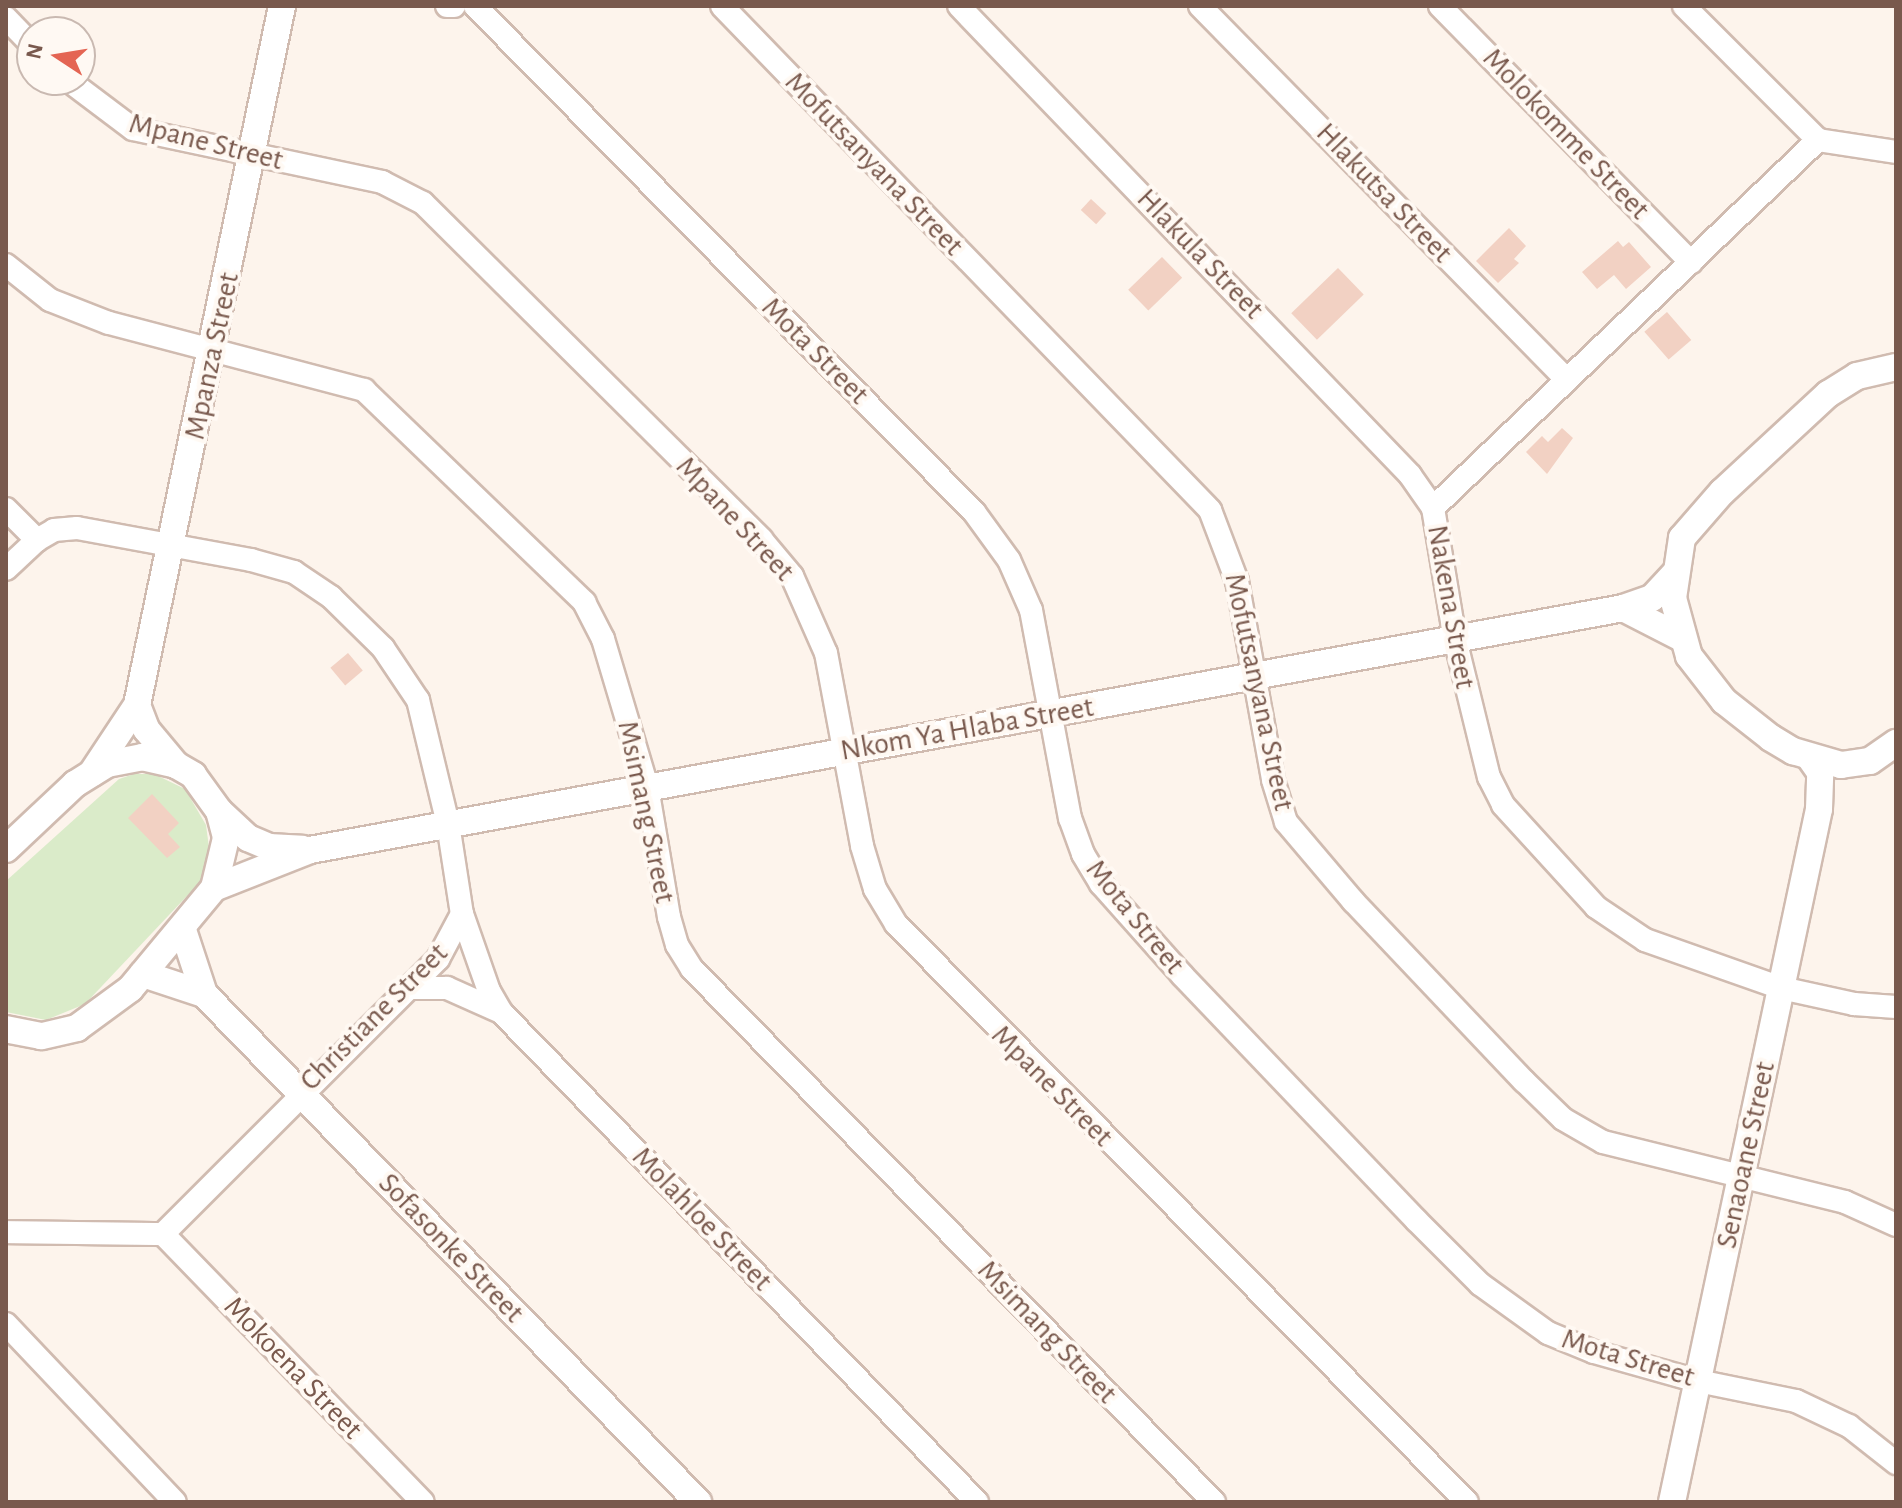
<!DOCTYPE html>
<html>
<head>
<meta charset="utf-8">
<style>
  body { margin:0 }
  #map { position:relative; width:1902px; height:1508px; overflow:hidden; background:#fdf4ec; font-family:"Alegreya Sans",sans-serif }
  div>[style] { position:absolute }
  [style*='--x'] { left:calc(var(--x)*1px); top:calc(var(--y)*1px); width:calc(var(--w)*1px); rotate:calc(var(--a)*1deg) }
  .green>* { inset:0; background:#daebc9 }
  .building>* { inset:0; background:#f2d1c3; transform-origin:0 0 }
  .roads { filter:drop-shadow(2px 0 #d0bbb0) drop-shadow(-2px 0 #d0bbb0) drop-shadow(0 2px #d0bbb0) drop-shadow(0 -2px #d0bbb0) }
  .minor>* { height:22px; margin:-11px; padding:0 11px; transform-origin:11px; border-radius:11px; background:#fff }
  .tertiary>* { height:26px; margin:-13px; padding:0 13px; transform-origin:13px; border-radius:13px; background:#fff }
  span { translate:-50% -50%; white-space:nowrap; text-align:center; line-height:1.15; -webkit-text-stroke:8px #fff9f3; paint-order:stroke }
  .street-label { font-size:30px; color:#79594d }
  .frame { position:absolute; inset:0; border:8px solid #79594d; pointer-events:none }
  .north { position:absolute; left:16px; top:16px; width:80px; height:80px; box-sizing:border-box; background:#fff9f3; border:2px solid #c9b9b1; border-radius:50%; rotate:282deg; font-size:22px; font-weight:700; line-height:32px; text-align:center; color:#79594d }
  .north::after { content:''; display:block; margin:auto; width:28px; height:36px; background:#e46553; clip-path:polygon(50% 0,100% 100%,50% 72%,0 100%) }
</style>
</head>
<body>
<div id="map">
  <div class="green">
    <i style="clip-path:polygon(134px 774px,154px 774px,185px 789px,206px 825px,210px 855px,203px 879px,85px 1004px,46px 1020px,6px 1012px,6px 881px,119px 779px)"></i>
  </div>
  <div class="building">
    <i style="left:1091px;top:199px;width:21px;height:15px;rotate:43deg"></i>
    <i style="clip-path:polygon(1509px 228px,1526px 246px,1514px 259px,1519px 263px,1498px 283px,1476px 261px)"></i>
    <i style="clip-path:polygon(1618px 241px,1623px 247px,1629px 242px,1651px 267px,1626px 289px,1614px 275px,1597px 289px,1582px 272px)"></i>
    <i style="left:1162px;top:257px;width:29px;height:47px;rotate:46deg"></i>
    <i style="left:1338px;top:268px;width:37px;height:65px;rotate:46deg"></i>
    <i style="left:1667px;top:312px;width:37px;height:30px;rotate:49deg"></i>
    <i style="clip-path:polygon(1562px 428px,1573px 438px,1547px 474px,1526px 452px,1542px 436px,1548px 442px)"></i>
    <i style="left:348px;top:653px;width:23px;height:23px;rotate:50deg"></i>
    <i style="clip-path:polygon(152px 794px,179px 823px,168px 834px,180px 847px,167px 858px,128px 818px)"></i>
  </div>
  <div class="roads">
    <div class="minor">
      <i style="--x:447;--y:6;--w:7;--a:0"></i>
      <i style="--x:475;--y:6;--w:711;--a:45.4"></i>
      <i style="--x:974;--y:512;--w:59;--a:53.9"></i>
      <i style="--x:1009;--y:560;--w:55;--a:66.3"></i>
      <i style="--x:1031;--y:610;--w:212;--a:79.4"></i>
      <i style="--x:1070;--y:818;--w:38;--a:70"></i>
      <i style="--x:1083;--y:854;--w:35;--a:59"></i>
      <i style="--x:1101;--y:884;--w:122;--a:48.3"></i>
      <i style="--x:1182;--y:975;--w:339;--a:46.3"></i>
      <i style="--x:1416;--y:1220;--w:91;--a:45"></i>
      <i style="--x:1480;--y:1284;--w:84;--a:35.8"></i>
      <i style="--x:1548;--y:1333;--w:50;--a:22.4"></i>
      <i style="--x:1594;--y:1352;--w:108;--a:15.6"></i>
      <i style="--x:1698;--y:1381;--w:100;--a:11.5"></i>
      <i style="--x:1796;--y:1401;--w:59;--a:25.3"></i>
      <i style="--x:1849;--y:1426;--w:60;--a:38.2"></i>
      <i style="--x:722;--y:6;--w:702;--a:45.92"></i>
      <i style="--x:1210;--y:510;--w:76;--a:69.2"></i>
      <i style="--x:1237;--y:581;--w:202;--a:79.7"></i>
      <i style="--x:1273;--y:780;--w:44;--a:72.8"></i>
      <i style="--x:1286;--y:822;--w:104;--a:49.7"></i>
      <i style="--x:1353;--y:901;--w:248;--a:46.5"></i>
      <i style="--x:1524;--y:1081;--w:54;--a:44.3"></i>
      <i style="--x:1563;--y:1119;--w:46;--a:29.9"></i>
      <i style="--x:1603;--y:1142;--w:249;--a:13.9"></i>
      <i style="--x:1845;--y:1202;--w:56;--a:24.3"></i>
      <i style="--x:959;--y:6;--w:651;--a:46.12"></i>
      <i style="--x:1410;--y:475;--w:40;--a:55.1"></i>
      <i style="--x:1433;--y:508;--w:133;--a:80.5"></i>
      <i style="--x:1455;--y:639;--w:142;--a:76.2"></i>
      <i style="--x:1489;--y:777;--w:31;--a:63"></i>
      <i style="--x:1503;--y:805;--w:138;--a:47.6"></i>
      <i style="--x:1596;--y:907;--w:59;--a:34"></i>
      <i style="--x:1645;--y:940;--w:144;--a:19.4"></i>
      <i style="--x:1781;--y:988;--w:75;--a:12.4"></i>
      <i style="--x:1854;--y:1004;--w:42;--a:4.1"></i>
      <i style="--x:1200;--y:6;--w:524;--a:45.54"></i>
      <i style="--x:1440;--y:6;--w:359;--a:45.6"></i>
      <i style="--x:1684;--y:6;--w:190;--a:45"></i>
      <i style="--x:6;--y:18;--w:37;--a:46"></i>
      <i style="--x:68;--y:80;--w:81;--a:37"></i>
      <i style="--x:133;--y:129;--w:255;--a:12"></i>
      <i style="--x:382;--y:182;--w:46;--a:27.1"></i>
      <i style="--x:423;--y:203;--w:477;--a:44.8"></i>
      <i style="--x:761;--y:539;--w:48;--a:50"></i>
      <i style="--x:792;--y:576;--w:84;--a:66.2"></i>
      <i style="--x:826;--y:653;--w:196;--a:79.4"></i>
      <i style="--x:862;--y:846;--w:45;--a:73.2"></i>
      <i style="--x:875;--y:889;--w:41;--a:59"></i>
      <i style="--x:896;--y:924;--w:812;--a:45.35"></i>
      <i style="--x:6;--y:265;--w:56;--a:38.5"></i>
      <i style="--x:50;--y:300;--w:63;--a:21.3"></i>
      <i style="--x:109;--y:323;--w:264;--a:14.7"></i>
      <i style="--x:364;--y:390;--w:306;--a:43.9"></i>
      <i style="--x:584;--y:602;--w:42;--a:62.8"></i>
      <i style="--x:603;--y:639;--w:154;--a:73.4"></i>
      <i style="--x:647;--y:787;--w:132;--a:80.4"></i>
      <i style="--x:669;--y:917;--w:29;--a:74"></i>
      <i style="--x:677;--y:945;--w:28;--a:58"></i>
      <i style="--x:692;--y:969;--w:746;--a:45.6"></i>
      <i style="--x:1433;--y:508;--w:533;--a:-43.71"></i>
      <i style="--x:1818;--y:140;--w:79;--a:8.7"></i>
      <i style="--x:6;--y:509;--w:44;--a:45"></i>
      <i style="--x:6;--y:569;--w:42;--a:-43.1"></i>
      <i style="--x:37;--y:540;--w:20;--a:-30"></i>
      <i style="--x:54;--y:530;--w:23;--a:-5"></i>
      <i style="--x:77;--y:528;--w:177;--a:10.4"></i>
      <i style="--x:251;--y:560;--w:45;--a:15.6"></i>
      <i style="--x:294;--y:572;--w:45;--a:34"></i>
      <i style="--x:331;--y:597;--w:73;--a:44.4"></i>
      <i style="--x:383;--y:648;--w:63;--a:56.1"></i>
      <i style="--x:418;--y:700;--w:128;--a:76.4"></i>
      <i style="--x:448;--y:824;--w:91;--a:81.2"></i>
      <i style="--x:462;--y:914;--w:51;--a:118.1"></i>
      <i style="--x:438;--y:959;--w:389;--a:135"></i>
      <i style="--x:163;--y:1234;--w:157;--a:-179.3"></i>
      <i style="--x:462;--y:914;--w:82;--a:70.7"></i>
      <i style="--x:489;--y:991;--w:24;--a:60"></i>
      <i style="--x:501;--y:1012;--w:683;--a:45.83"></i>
      <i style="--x:408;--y:988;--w:39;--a:0"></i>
      <i style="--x:447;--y:988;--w:59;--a:24"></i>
      <i style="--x:163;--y:1234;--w:373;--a:45.9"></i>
      <i style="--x:6;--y:1324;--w:245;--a:46.5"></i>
    </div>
    <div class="tertiary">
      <i style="--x:1896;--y:367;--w:40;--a:167"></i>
      <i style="--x:1857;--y:376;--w:34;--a:148"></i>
      <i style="--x:1828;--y:394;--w:144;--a:137.2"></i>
      <i style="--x:1722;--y:492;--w:61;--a:131"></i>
      <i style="--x:1682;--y:538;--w:61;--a:98.5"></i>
      <i style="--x:1673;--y:598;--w:60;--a:74.6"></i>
      <i style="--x:1689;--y:656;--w:57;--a:52.1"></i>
      <i style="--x:1724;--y:701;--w:60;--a:38.2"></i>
      <i style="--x:1771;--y:738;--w:26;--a:31"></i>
      <i style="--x:1793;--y:751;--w:50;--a:16.3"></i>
      <i style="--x:1841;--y:765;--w:29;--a:-8"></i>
      <i style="--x:1870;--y:761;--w:32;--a:-35"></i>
      <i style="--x:1623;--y:608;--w:64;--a:27"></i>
      <i style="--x:137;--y:705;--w:26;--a:69"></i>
      <i style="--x:146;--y:729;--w:47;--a:50.2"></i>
      <i style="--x:92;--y:773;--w:82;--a:-56.5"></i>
      <i style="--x:137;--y:705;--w:714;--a:-78.28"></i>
      <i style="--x:219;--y:811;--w:40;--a:43"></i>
      <i style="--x:248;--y:838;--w:23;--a:23"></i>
      <i style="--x:269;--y:847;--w:33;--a:3"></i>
      <i style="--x:6;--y:849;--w:95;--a:-43.3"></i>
      <i style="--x:75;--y:784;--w:38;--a:-32"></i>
      <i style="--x:107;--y:764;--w:36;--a:-11"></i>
      <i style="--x:142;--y:757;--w:35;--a:13"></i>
      <i style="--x:176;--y:765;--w:20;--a:30"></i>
      <i style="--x:193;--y:775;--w:44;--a:54.2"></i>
      <i style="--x:219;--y:811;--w:28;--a:75"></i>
      <i style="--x:226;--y:838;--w:51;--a:103.5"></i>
      <i style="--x:214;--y:888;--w:131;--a:129.7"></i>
      <i style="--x:130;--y:989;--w:66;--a:143.7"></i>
      <i style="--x:77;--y:1028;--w:37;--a:167"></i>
      <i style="--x:41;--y:1036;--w:36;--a:-169"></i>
      <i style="--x:214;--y:888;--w:103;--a:-21.6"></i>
      <i style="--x:310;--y:850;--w:1335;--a:-10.44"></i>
      <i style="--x:1623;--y:608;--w:31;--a:-19"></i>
      <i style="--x:1652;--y:598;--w:33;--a:-47"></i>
      <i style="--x:183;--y:930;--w:67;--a:71.8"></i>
      <i style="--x:204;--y:994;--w:709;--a:45.8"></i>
      <i style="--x:143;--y:974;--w:64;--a:18.2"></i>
      <i style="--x:1672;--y:1502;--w:708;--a:-78.02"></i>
      <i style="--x:1819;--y:809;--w:37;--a:-88"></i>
      <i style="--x:1820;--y:772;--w:19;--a:-125"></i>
    </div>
  </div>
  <div class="street-label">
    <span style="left:1566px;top:134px;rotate:46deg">Molokomme Street</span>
    <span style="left:206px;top:142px;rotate:14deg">Mpane Street</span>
    <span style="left:874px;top:164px;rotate:46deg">Mofutsanyana Street</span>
    <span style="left:1384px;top:193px;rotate:46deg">Hlakutsa Street</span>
    <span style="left:1200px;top:254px;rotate:46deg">Hlakula Street</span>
    <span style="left:815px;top:351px;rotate:45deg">Mota Street</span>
    <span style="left:212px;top:356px;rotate:-78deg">Mpanza Street</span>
    <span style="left:735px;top:519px;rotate:47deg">Mpane Street</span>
    <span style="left:1451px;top:607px;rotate:80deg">Nakena Street</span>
    <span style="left:1259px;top:692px;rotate:78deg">Mofutsanyana Street</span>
    <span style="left:967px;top:729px;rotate:-10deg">Nkom Ya Hlaba Street</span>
    <span style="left:646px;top:812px;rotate:78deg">Msimang Street</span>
    <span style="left:1135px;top:917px;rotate:51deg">Mota Street</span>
    <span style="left:374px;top:1017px;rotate:-45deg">Christiane Street</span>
    <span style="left:1052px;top:1086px;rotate:45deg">Mpane Street</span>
    <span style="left:1746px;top:1155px;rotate:-78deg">Senaoane Street</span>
    <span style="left:702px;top:1219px;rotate:46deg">Molahloe Street</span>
    <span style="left:451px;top:1248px;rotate:46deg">Sofasonke Street</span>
    <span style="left:1047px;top:1332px;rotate:46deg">Msimang Street</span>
    <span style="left:1628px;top:1358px;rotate:17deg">Mota Street</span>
    <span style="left:293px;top:1368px;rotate:46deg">Mokoena Street</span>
  </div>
  <div class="frame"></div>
  <div class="north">N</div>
</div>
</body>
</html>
